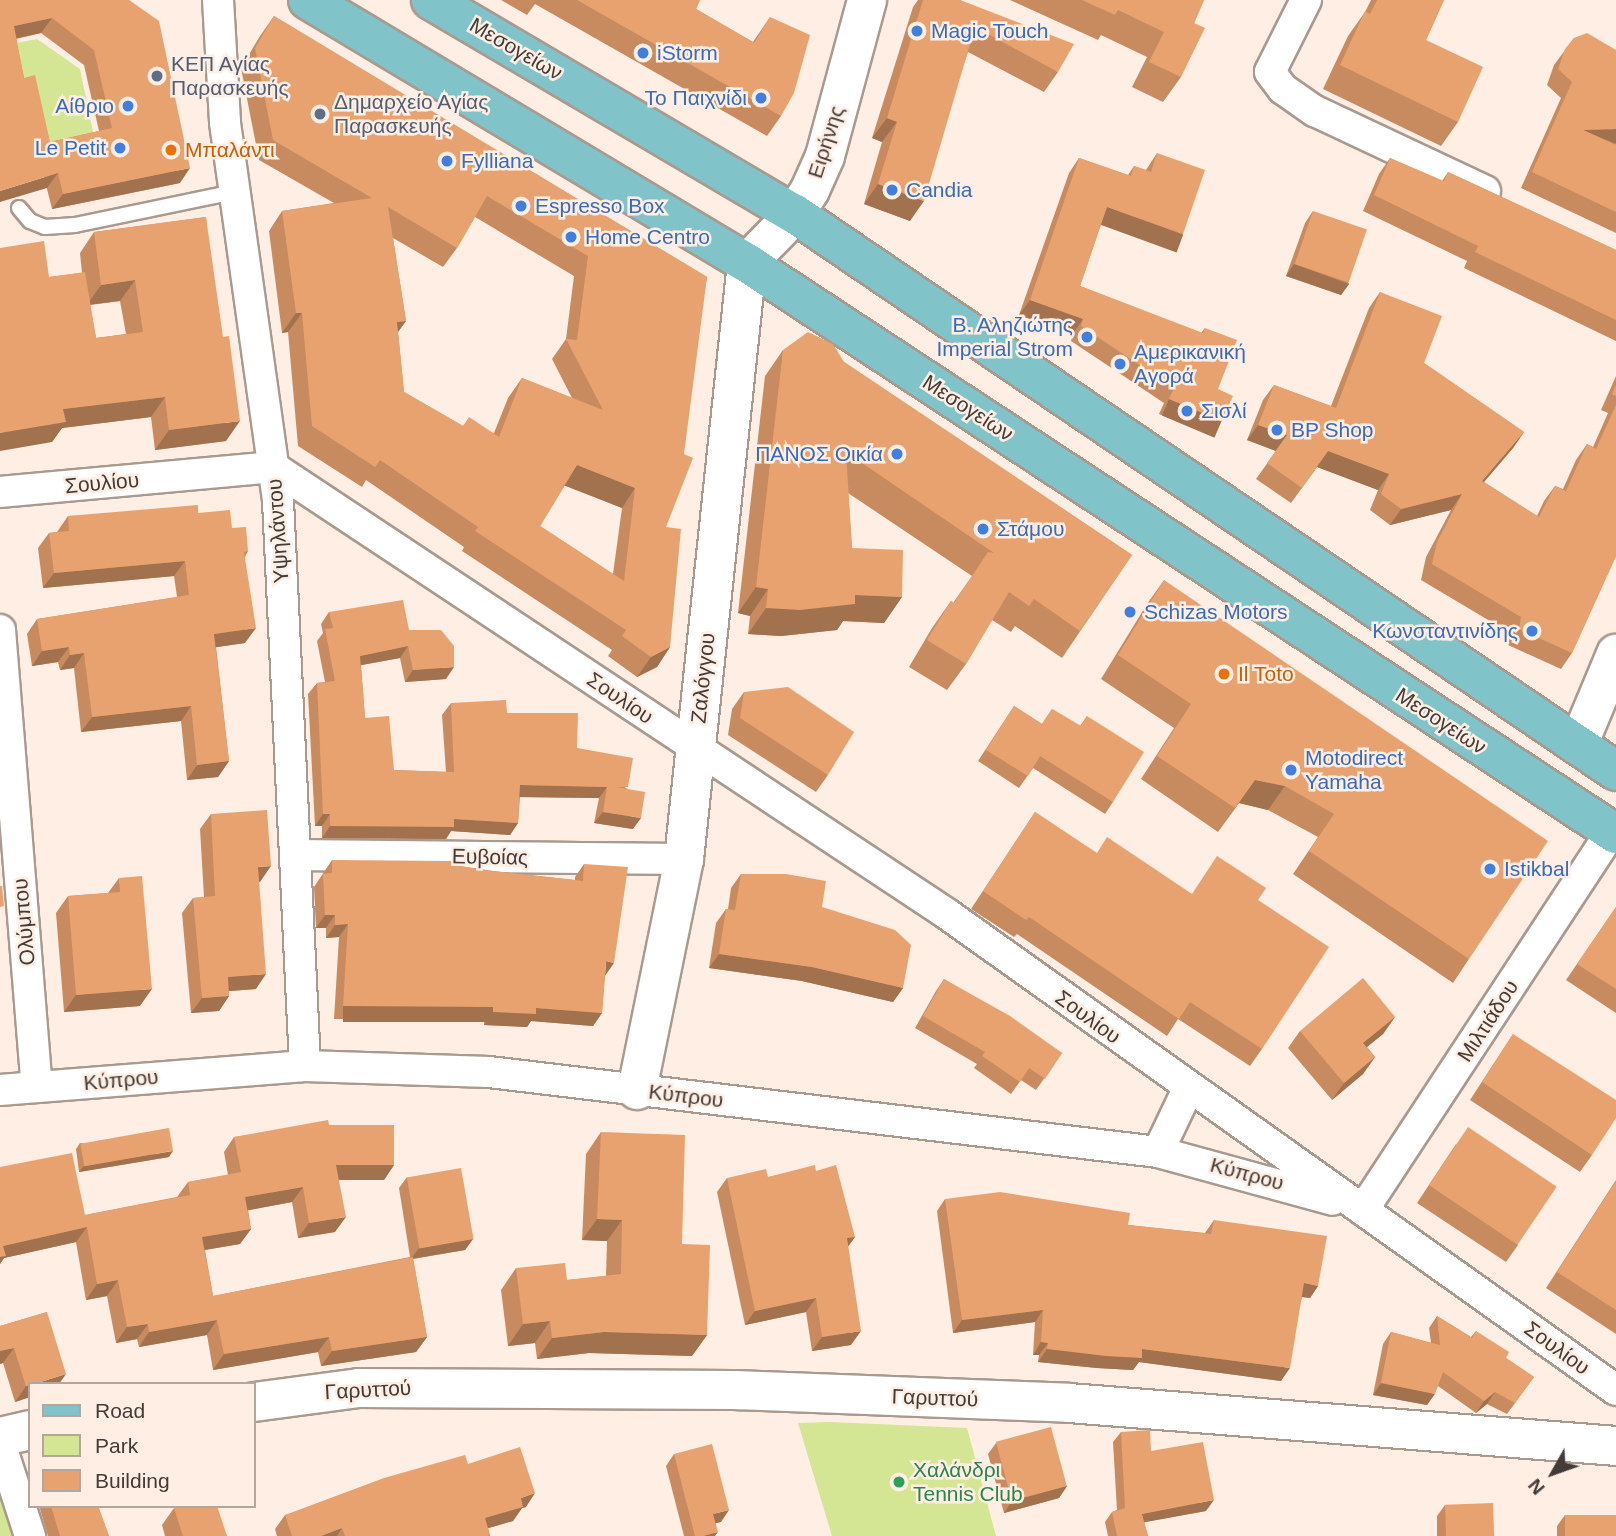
<!DOCTYPE html>
<html>
<head>
<meta charset="utf-8">
<style>
  body { margin:0 }
  #map { position:relative; width:1616px; height:1536px; overflow:hidden; background:#ffeee3; font-family:Arial,sans-serif }
  div>[style] { position:absolute }
  [style*='--x'] { left:calc(var(--x)*1px); top:calc(var(--y)*1px); width:calc(var(--w)*1px); rotate:calc(var(--a)*1deg) }
  .green>* { inset:0; background:#d4e593 }
  .roads { filter:drop-shadow(2px 0 #a99a90) drop-shadow(-2px 0 #a99a90) drop-shadow(0 2px #a99a90) drop-shadow(0 -2px #a99a90) }
  .lane>* { height:14px; margin:-7px; padding:0 7px; transform-origin:7px; border-radius:7px; background:#fff }
  .street>* { height:30px; margin:-15px; padding:0 15px; transform-origin:15px; border-radius:15px; background:#fff }
  .secondary>* { height:38px; margin:-19px; padding:0 19px; transform-origin:19px; border-radius:19px; background:#fff }
  .primary>* { height:38px; margin:-19px; padding:0 19px; transform-origin:19px; border-radius:19px; background:#80c4c9 }
  .wall>* { inset:0; background:#c88b5f }
  .shaded-wall>* { inset:0; background:#a2714e; transform-origin:0 0 }
  .building>* { inset:0; background:#e8a26f; transform-origin:0 0 }
  .dots>* { width:19px; height:19px; translate:-50% -50%; box-sizing:border-box; border:4px solid #ffeee3; border-radius:50% }
  span { translate:-50% -50%; white-space:nowrap; text-align:center; line-height:1.15; -webkit-text-stroke:5px #ffeee3; paint-order:stroke }
  .shop-label { font-size:21px; color:#366cbe }
  .left { translate:0 -50%; text-align:left }
  .right { translate:-100% -50%; text-align:right }
  .street-label { font-size:21px; color:#423b37 }
  .service-label { font-size:21px; color:#4e5e75 }
  .food-label { font-size:21px; color:#c56008 }
  .leisure-label { font-size:21px; color:#27864d }
  .legend { position:absolute; left:28px; top:1382px; width:228px; height:126px; box-sizing:border-box; background:#ffeee3; border:2px solid #b3a69e; margin:0; padding:9px 12px; list-style:none; font-size:21px; color:#423b37 }
  .legend li { display:flex; align-items:center; gap:14px; height:35px }
  .legend b { width:35px; border:2px solid #b3a69e }
  .north { position:absolute; left:1518px; top:1438px; width:70px; height:70px; -webkit-text-stroke:5px #ffeee3; paint-order:stroke; rotate:230deg; font-size:19px; font-weight:700; line-height:28px; text-align:center; color:#423b37 }
  .north::after { content:''; display:block; margin:auto; width:24px; height:32px; background:#423b37; clip-path:polygon(50% 0,100% 100%,50% 72%,0 100%) }
</style>
</head>
<body>
<div id="map">
  <div class="green">
    <i style="clip-path:polygon(37px 39px,80px 69px,94px 137px,34px 153px,11px 44px)"></i>
    <i style="clip-path:polygon(830px 1422px,967px 1428px,996px 1536px,832px 1536px,798px 1423px)"></i>
    <i style="clip-path:polygon(0 1443px,27px 1536px,0 1536px)"></i>
  </div>
  <div class="roads">
    <div class="lane">
      <i style="--x:19;--y:208;--w:17;--a:50"></i>
      <i style="--x:30;--y:221;--w:16;--a:22"></i>
      <i style="--x:45;--y:227;--w:30;--a:-4"></i>
      <i style="--x:75;--y:225;--w:163;--a:-11.7"></i>
    </div>
    <div class="street">
      <i style="--x:218;--y:0;--w:123;--a:86.7"></i>
      <i style="--x:225;--y:123;--w:382;--a:82"></i>
      <i style="--x:278;--y:501;--w:566;--a:87.26"></i>
      <i style="--x:1306;--y:0;--w:80;--a:116.6"></i>
      <i style="--x:1270;--y:72;--w:21;--a:53"></i>
      <i style="--x:1283;--y:89;--w:39;--a:35"></i>
      <i style="--x:1315;--y:111;--w:188;--a:25.2"></i>
      <i style="--x:0;--y:492;--w:274;--a:-5.2"></i>
      <i style="--x:273;--y:467;--w:809;--a:33.55"></i>
      <i style="--x:947;--y:914;--w:821;--a:35.43"></i>
      <i style="--x:0;--y:630;--w:458;--a:85.4"></i>
      <i style="--x:295;--y:855;--w:389;--a:0.6"></i>
      <i style="--x:0;--y:1090;--w:306;--a:-4.5"></i>
      <i style="--x:305;--y:1066;--w:184;--a:1.9"></i>
      <i style="--x:489;--y:1072;--w:674;--a:6.82"></i>
      <i style="--x:1158;--y:1152;--w:181;--a:15.3"></i>
      <i style="--x:1158;--y:1152;--w:70;--a:-64.5"></i>
      <i style="--x:1363;--y:1210;--w:453;--a:-56.7"></i>
      <i style="--x:0;--y:1443;--w:98;--a:72.1"></i>
    </div>
    <div class="secondary">
      <i style="--x:1578;--y:745;--w:99;--a:-67.3"></i>
      <i style="--x:637;--y:1090;--w:236;--a:-78.5"></i>
      <i style="--x:684;--y:859;--w:599;--a:-83.97"></i>
      <i style="--x:747;--y:263;--w:69;--a:-45.6"></i>
      <i style="--x:795;--y:214;--w:28;--a:-58"></i>
      <i style="--x:810;--y:190;--w:37;--a:-66"></i>
      <i style="--x:825;--y:156;--w:162;--a:-74.9"></i>
      <i style="--x:254;--y:1402;--w:106;--a:-7.6"></i>
      <i style="--x:359;--y:1388;--w:375;--a:0.3"></i>
      <i style="--x:734;--y:1390;--w:335;--a:2.2"></i>
      <i style="--x:1069;--y:1403;--w:549;--a:4.49"></i>
      <i style="--x:0;--y:1437;--w:31;--a:-13"></i>
    </div>
    <div class="primary">
      <i style="--x:308;--y:0;--w:512;--a:30.93"></i>
      <i style="--x:747;--y:263;--w:1040;--a:33.31"></i>
      <i style="--x:431;--y:0;--w:422;--a:30.5"></i>
      <i style="--x:795;--y:214;--w:992;--a:34.15"></i>
    </div>
  </div>
  <div class="wall">
    <i style="clip-path:polygon(evenodd,0 0,129px 0,180px 183px,52px 209px,0 0,41px 33px,84px 65px,99px 131px,50px 142px,24px 78px,16px 39px,41px 33px)"></i>
    <i style="clip-path:polygon(501px 0,700px 0,696px 9px,753px 42px,770px 17px,781px 116px,767px 136px,535px 4px,527px 15px)"></i>
    <i style="clip-path:polygon(918px 0,960px 0,1058px 72px,1044px 92px,968px 52px,910px 221px,864px 204px,882px 142px,872px 138px,913px 7px)"></i>
    <i style="clip-path:polygon(1010px 0,1204px 0,1194px 23px,1181px 77px,1163px 102px,1132px 87px,1147px 57px,1101px 35px,1098px 40px)"></i>
    <i style="clip-path:polygon(1371px 0,1444px 0,1426px 40px,1458px 122px,1441px 146px,1323px 89px,1348px 36px,1365px 12px)"></i>
    <i style="clip-path:polygon(evenodd,274px 16px,707px 277px,666px 527px,670px 647px,657px 667px,637px 677px,608px 656px,612px 650px,462px 551px,464px 547px,366px 480px,362px 487px,298px 446px,288px 332px,282px 333px,269px 231px,282px 211px,334px 203px,259px 160px,241px 68px,260px 36px,274px 16px,475px 217px,574px 276px,566px 339px,552px 359px,572px 398px,522px 378px,508px 398px,494px 433px,463px 426px,404px 392px,398px 332px,406px 321px,393px 238px,443px 267px,457px 248px,475px 217px,274px 16px,565px 485px,622px 508px,613px 574px,540px 526px,565px 485px)"></i>
    <i style="clip-path:polygon(1574px 38px,1616px 145px,1616px 233px,1521px 188px,1561px 98px,1547px 85px,1554px 65px)"></i>
    <i style="clip-path:polygon(1157px 153px,1183px 234px,1173px 249px,1101px 224px,1080px 286px,1201px 333px,1205px 328px,1218px 389px,1212px 436px,1159px 414px,1164px 403px,1071px 341px,1073px 334px,1019px 315px,1069px 173px,1079px 158px,1128px 175px,1134px 166px,1146px 170px)"></i>
    <i style="clip-path:polygon(1390px 158px,1442px 181px,1448px 172px,1616px 250px,1616px 341px,1464px 268px,1467px 261px,1363px 211px,1379px 174px)"></i>
    <i style="clip-path:polygon(1313px 211px,1349px 284px,1341px 295px,1286px 276px,1305px 223px)"></i>
    <i style="clip-path:polygon(evenodd,206px 217px,226px 441px,155px 450px,151px 417px,62px 428px,52px 442px,49px 277px,82px 273px,80px 253px,94px 232px,206px 217px,120px 301px,126px 334px,96px 338px,90px 305px,120px 301px)"></i>
    <i style="clip-path:polygon(1380px 292px,1424px 363px,1524px 432px,1513px 448px,1484px 482px,1537px 516px,1544px 501px,1555px 486px,1563px 489px,1576px 460px,1587px 444px,1593px 447px,1608px 413px,1601px 410px,1616px 376px,1616px 556px,1572px 653px,1561px 669px,1508px 645px,1510px 633px,1421px 580px,1426px 557px,1451px 510px,1390px 525px,1370px 510px,1378px 490px,1317px 467px,1291px 503px,1256px 479px,1276px 451px,1247px 440px,1263px 400px,1274px 385px,1331px 406px,1369px 308px)"></i>
    <i style="clip-path:polygon(783px 350px,844px 362px,1132px 555px,1062px 658px,1015px 626px,1011px 632px,992px 620px,966px 664px,947px 690px,909px 667px,932px 628px,951px 601px,953px 603px,972px 576px,848px 493px,852px 548px,902px 597px,884px 623px,843px 621px,837px 630px,781px 636px,748px 634px,750px 616px,738px 613px,765px 376px)"></i>
    <i style="clip-path:polygon(198px 513px,232px 528px,248px 551px,245px 557px,245px 643px,216px 647px,229px 761px,218px 777px,187px 780px,181px 721px,81px 732px,74px 668px,60px 670px,58px 662px,32px 666px,27px 634px,37px 619px,177px 597px,174px 576px,43px 588px,38px 548px,49px 533px,57px 532px,68px 516px)"></i>
    <i style="clip-path:polygon(1164px 580px,1469px 959px,1453px 983px,1293px 874px,1318px 837px,1268px 810px,1239px 803px,1218px 832px,1141px 779px,1174px 728px,1101px 679px,1147px 604px)"></i>
    <i style="clip-path:polygon(329px 612px,409px 630px,446px 679px,405px 682px,400px 658px,361px 665px,365px 718px,394px 770px,446px 772px,442px 715px,451px 703px,507px 713px,577px 748px,627px 789px,633px 829px,594px 823px,599px 798px,520px 797px,518px 823px,510px 835px,451px 831px,446px 839px,322px 838px,322px 826px,315px 826px,308px 694px,317px 683px,325px 682px,317px 641px,323px 633px,321px 624px)"></i>
    <i style="clip-path:polygon(744px 692px,828px 775px,816px 792px,728px 735px,732px 709px)"></i>
    <i style="clip-path:polygon(1014px 706px,1042px 724px,1052px 709px,1080px 726px,1087px 716px,1113px 802px,1105px 814px,1033px 768px,1019px 788px,978px 761px)"></i>
    <i style="clip-path:polygon(1035px 812px,1096px 853px,1192px 894px,1258px 900px,1262px 1049px,1250px 1066px,1178px 1019px,1167px 1036px,1017px 934px,1014px 937px,971px 909px)"></i>
    <i style="clip-path:polygon(211px 814px,260px 882px,259px 882px,256px 989px,229px 991px,229px 996px,219px 1011px,191px 1013px,182px 913px,193px 898px,204px 897px,200px 829px)"></i>
    <i style="clip-path:polygon(332px 860px,453px 865px,493px 871px,575px 880px,575px 877px,584px 864px,605px 975px,602px 1013px,593px 1026px,531px 1021px,527px 1027px,484px 1025px,484px 1020px,334px 1019px,339px 937px,326px 938px,326px 928px,316px 928px,314px 887px)"></i>
    <i style="clip-path:polygon(741px 874px,822px 907px,903px 988px,893px 1002px,802px 981px,709px 968px,716px 923px,726px 909px,728px 909px,731px 888px)"></i>
    <i style="clip-path:polygon(119px 878px,140px 1006px,64px 1012px,56px 913px,68px 896px,108px 893px)"></i>
    <i style="clip-path:polygon(1616px 907px,1616px 1013px,1566px 980px)"></i>
    <i style="clip-path:polygon(944px 979px,1062px 1053px,1036px 1090px,1021px 1080px,1011px 1094px,974px 1068px,977px 1064px,915px 1028px,936px 991px)"></i>
    <i style="clip-path:polygon(1395px 1017px,1383px 1034px,1367px 1047px,1375px 1057px,1363px 1074px,1332px 1100px,1288px 1048px,1300px 1031px)"></i>
    <i style="clip-path:polygon(1513px 1034px,1592px 1155px,1580px 1172px,1470px 1100px)"></i>
    <i style="clip-path:polygon(329px 1125px,394px 1165px,384px 1180px,339px 1180px,335px 1232px,298px 1238px,292px 1202px,248px 1210px,251px 1229px,240px 1244px,205px 1250px,213px 1296px,410px 1257px,399px 1188px,407px 1177px,473px 1239px,465px 1250px,413px 1259px,427px 1337px,416px 1352px,321px 1366px,318px 1352px,213px 1370px,207px 1335px,139px 1347px,137px 1339px,116px 1343px,107px 1296px,86px 1300px,76px 1242px,4px 1258px,0 1264px,0 1167px,85px 1215px,177px 1197px,188px 1182px,228px 1175px,224px 1152px,234px 1137px)"></i>
    <i style="clip-path:polygon(601px 1132px,682px 1244px,707px 1335px,692px 1356px,589px 1353px,537px 1359px,535px 1343px,508px 1346px,501px 1290px,516px 1268px,567px 1280px,606px 1276px,607px 1241px,582px 1240px,586px 1154px)"></i>
    <i style="clip-path:polygon(80px 1143px,169px 1157px,79px 1172px,76px 1149px)"></i>
    <i style="clip-path:polygon(1456px 1144px,1518px 1245px,1506px 1262px,1417px 1203px)"></i>
    <i style="clip-path:polygon(816px 1171px,855px 1237px,848px 1246px,851px 1345px,812px 1351px,806px 1312px,745px 1325px,717px 1192px,727px 1178px,768px 1177px)"></i>
    <i style="clip-path:polygon(1616px 1180px,1616px 1334px,1546px 1288px)"></i>
    <i style="clip-path:polygon(945px 1199px,1128px 1225px,1205px 1233px,1214px 1220px,1318px 1286px,1310px 1298px,1302px 1297px,1281px 1381px,1139px 1362px,1133px 1370px,1097px 1368px,1038px 1362px,1039px 1355px,1033px 1355px,1035px 1322px,953px 1333px,937px 1211px)"></i>
    <i style="clip-path:polygon(47px 1312px,30px 1384px,30px 1397px,15px 1402px,3px 1363px,0 1364px,0 1326px)"></i>
    <i style="clip-path:polygon(1437px 1316px,1471px 1337px,1476px 1331px,1506px 1358px,1534px 1377px,1507px 1414px,1487px 1404px,1476px 1413px,1438px 1386px,1427px 1405px,1373px 1395px,1383px 1344px,1391px 1332px,1431px 1343px,1429px 1328px)"></i>
    <i style="clip-path:polygon(1121px 1432px,1151px 1451px,1206px 1511px,1144px 1522px,1148px 1536px,1108px 1536px,1105px 1522px,1112px 1512px,1117px 1510px,1113px 1442px)"></i>
    <i style="clip-path:polygon(996px 1443px,1067px 1486px,1059px 1498px,1004px 1513px,988px 1454px)"></i>
    <i style="clip-path:polygon(674px 1454px,721px 1522px,716px 1523px,715px 1536px,684px 1536px,666px 1466px)"></i>
    <i style="clip-path:polygon(468px 1464px,526px 1507px,522px 1508px,513px 1521px,488px 1528px,490px 1536px,277px 1536px,275px 1529px,285px 1515px)"></i>
    <i style="clip-path:polygon(1445px 1505px,1494px 1536px,1437px 1536px,1437px 1516px)"></i>
    <i style="clip-path:polygon(41px 1506px,98px 1506px,109px 1536px,48px 1536px,40px 1509px)"></i>
    <i style="clip-path:polygon(174px 1508px,227px 1536px,165px 1536px,162px 1525px)"></i>
    <i style="clip-path:polygon(1565px 1515px,1616px 1536px,1557px 1536px,1557px 1526px)"></i>
  </div>
  <div class="shaded-wall">
    <i style="clip-path:polygon(52px 18px,41px 33px,4px 41px,14px 26px)"></i>
    <i style="clip-path:polygon(887px 118px,897px 122px,882px 142px,872px 138px)"></i>
    <i style="clip-path:polygon(1616px 129px,1616px 144px,1583px 130px)"></i>
    <i style="clip-path:polygon(190px 168px,180px 183px,52px 209px,63px 194px)"></i>
    <i style="clip-path:polygon(58px 173px,47px 188px,0 202px,0 191px)"></i>
    <i style="clip-path:polygon(878px 184px,924px 201px,910px 221px,864px 204px)"></i>
    <i style="left:1107px;top:207px;width:81px;height:19px;rotate:20deg"></i>
    <i style="clip-path:polygon(1294px 264px,1349px 284px,1341px 295px,1286px 276px)"></i>
    <i style="clip-path:polygon(135px 280px,120px 301px,87px 305px,101px 285px)"></i>
    <i style="clip-path:polygon(1030px 300px,1083px 319px,1073px 334px,1019px 315px)"></i>
    <i style="clip-path:polygon(296px 313px,302px 313px,288px 332px,282px 333px)"></i>
    <i style="clip-path:polygon(406px 321px,392px 340px,397px 322px)"></i>
    <i style="clip-path:polygon(165px 397px,151px 417px,62px 428px,52px 442px,0 451px,0 433px,63px 409px)"></i>
    <i style="left:1169px;top:399px;width:57px;height:18px;rotate:23deg"></i>
    <i style="clip-path:polygon(240px 421px,226px 441px,155px 450px,169px 430px)"></i>
    <i style="clip-path:polygon(1258px 425px,1287px 435px,1276px 451px,1247px 440px)"></i>
    <i style="clip-path:polygon(1524px 432px,1513px 448px,1471px 497px,1482px 481px)"></i>
    <i style="clip-path:polygon(1328px 451px,1389px 474px,1378px 490px,1317px 467px,1291px 503px)"></i>
    <i style="clip-path:polygon(577px 465px,635px 488px,622px 508px,563px 485px)"></i>
    <i style="clip-path:polygon(1462px 494px,1451px 510px,1390px 525px,1401px 509px)"></i>
    <i style="clip-path:polygon(185px 561px,174px 576px,43px 588px,54px 573px)"></i>
    <i style="clip-path:polygon(756px 587px,768px 589px,750px 616px,738px 613px)"></i>
    <i style="clip-path:polygon(855px 595px,902px 597px,884px 623px,843px 621px,837px 630px,781px 636px,748px 634px,766px 608px)"></i>
    <i style="clip-path:polygon(256px 628px,245px 643px,204px 649px,214px 634px)"></i>
    <i style="clip-path:polygon(408px 646px,400px 658px,351px 667px,360px 656px)"></i>
    <i style="clip-path:polygon(69px 647px,58px 662px,32px 666px,42px 651px)"></i>
    <i style="clip-path:polygon(670px 647px,657px 667px,637px 677px,651px 657px)"></i>
    <i style="clip-path:polygon(84px 653px,74px 668px,60px 670px,70px 655px)"></i>
    <i style="clip-path:polygon(454px 667px,446px 679px,405px 682px,413px 670px)"></i>
    <i style="clip-path:polygon(191px 706px,181px 721px,81px 732px,92px 717px)"></i>
    <i style="clip-path:polygon(229px 761px,218px 777px,187px 780px,197px 765px)"></i>
    <i style="clip-path:polygon(1255px 780px,1285px 786px,1268px 810px,1239px 803px,1218px 832px)"></i>
    <i style="clip-path:polygon(520px 785px,607px 787px,599px 798px,512px 797px)"></i>
    <i style="clip-path:polygon(603px 812px,641px 818px,633px 829px,594px 823px)"></i>
    <i style="clip-path:polygon(323px 814px,330px 814px,322px 826px,315px 826px)"></i>
    <i style="clip-path:polygon(454px 819px,518px 823px,510px 835px,451px 831px,446px 839px,322px 838px,330px 826px)"></i>
    <i style="clip-path:polygon(271px 866px,260px 882px,247px 882px,258px 867px)"></i>
    <i style="clip-path:polygon(325px 915px,335px 915px,326px 928px,316px 928px)"></i>
    <i style="clip-path:polygon(348px 924px,339px 937px,326px 938px,335px 925px)"></i>
    <i style="clip-path:polygon(719px 954px,812px 967px,903px 988px,893px 1002px,802px 981px,709px 968px)"></i>
    <i style="clip-path:polygon(606px 961px,614px 963px,605px 976px)"></i>
    <i style="clip-path:polygon(266px 974px,256px 989px,217px 992px,228px 977px)"></i>
    <i style="clip-path:polygon(152px 989px,140px 1006px,64px 1012px,76px 995px)"></i>
    <i style="clip-path:polygon(229px 996px,219px 1011px,191px 1013px,202px 998px)"></i>
    <i style="left:343px;top:1006px;width:150px;height:16px"></i>
    <i style="clip-path:polygon(536px 1008px,602px 1013px,593px 1026px,531px 1021px,527px 1027px,484px 1025px,493px 1012px)"></i>
    <i style="clip-path:polygon(1395px 1017px,1383px 1034px,1351px 1060px,1363px 1043px)"></i>
    <i style="clip-path:polygon(1375px 1057px,1363px 1074px,1332px 1100px,1344px 1083px)"></i>
    <i style="clip-path:polygon(173px 1151px,169px 1157px,79px 1172px,84px 1166px)"></i>
    <i style="clip-path:polygon(336px 1165px,394px 1165px,384px 1180px,326px 1180px)"></i>
    <i style="clip-path:polygon(303px 1187px,292px 1202px,234px 1213px,245px 1197px)"></i>
    <i style="clip-path:polygon(346px 1217px,335px 1232px,298px 1238px,309px 1223px)"></i>
    <i style="clip-path:polygon(597px 1219px,622px 1220px,607px 1241px,582px 1240px)"></i>
    <i style="clip-path:polygon(87px 1227px,76px 1242px,4px 1258px,0 1264px,0 1250px,3px 1246px)"></i>
    <i style="clip-path:polygon(251px 1229px,240px 1244px,192px 1252px,202px 1237px)"></i>
    <i style="clip-path:polygon(855px 1237px,845px 1251px,847px 1238px)"></i>
    <i style="clip-path:polygon(473px 1239px,465px 1250px,411px 1259px,419px 1248px)"></i>
    <i style="clip-path:polygon(118px 1280px,107px 1296px,86px 1300px,97px 1284px)"></i>
    <i style="clip-path:polygon(1304px 1283px,1318px 1286px,1310px 1298px,1295px 1296px)"></i>
    <i style="clip-path:polygon(816px 1298px,806px 1312px,745px 1325px,755px 1311px)"></i>
    <i style="clip-path:polygon(1043px 1310px,1035px 1322px,953px 1333px,962px 1320px)"></i>
    <i style="clip-path:polygon(217px 1320px,207px 1335px,139px 1347px,149px 1332px)"></i>
    <i style="clip-path:polygon(550px 1321px,535px 1343px,508px 1346px,523px 1324px)"></i>
    <i style="clip-path:polygon(148px 1324px,137px 1339px,116px 1343px,127px 1327px)"></i>
    <i style="clip-path:polygon(861px 1331px,851px 1345px,812px 1351px,822px 1337px)"></i>
    <i style="clip-path:polygon(604px 1332px,707px 1335px,692px 1356px,589px 1353px,537px 1359px,552px 1338px)"></i>
    <i style="clip-path:polygon(329px 1337px,318px 1352px,213px 1370px,224px 1354px)"></i>
    <i style="clip-path:polygon(427px 1337px,416px 1352px,321px 1366px,332px 1351px)"></i>
    <i style="clip-path:polygon(1041px 1342px,1048px 1343px,1039px 1355px,1033px 1355px)"></i>
    <i style="clip-path:polygon(14px 1348px,3px 1363px,0 1364px,0 1351px)"></i>
    <i style="clip-path:polygon(1047px 1349px,1142px 1349px,1290px 1368px,1281px 1381px,1139px 1362px,1133px 1370px,1097px 1368px,1038px 1362px)"></i>
    <i style="clip-path:polygon(66px 1374px,59px 1384px,34px 1384px)"></i>
    <i style="clip-path:polygon(1381px 1383px,1435px 1394px,1427px 1405px,1373px 1395px)"></i>
    <i style="clip-path:polygon(30px 1385px,30px 1397px,15px 1402px,26px 1386px)"></i>
    <i style="clip-path:polygon(1495px 1392px,1487px 1404px,1476px 1413px,1484px 1401px)"></i>
    <i style="clip-path:polygon(1067px 1486px,1059px 1498px,1004px 1513px,1012px 1501px)"></i>
    <i style="clip-path:polygon(535px 1493px,526px 1507px,522px 1508px,513px 1521px,475px 1532px,485px 1518px,521px 1498px)"></i>
    <i style="clip-path:polygon(1214px 1500px,1206px 1511px,1135px 1524px,1142px 1514px)"></i>
    <i style="clip-path:polygon(729px 1510px,721px 1522px,705px 1525px,713px 1514px)"></i>
    <i style="clip-path:polygon(342px 1528px,337px 1536px,321px 1536px)"></i>
    <i style="clip-path:polygon(718px 1532px,715px 1536px,703px 1536px)"></i>
  </div>
  <div class="building">
    <i style="clip-path:polygon(evenodd,0 0,129px 0,159px 21px,190px 168px,63px 194px,58px 173px,0 191px,0 0,52px 18px,94px 50px,112px 128px,50px 142px,35px 75px,24px 78px,14px 26px,52px 18px)"></i>
    <i style="clip-path:polygon(577px 0,700px 0,696px 9px,754px 43px,770px 17px,810px 35px,794px 93px,781px 116px)"></i>
    <i style="clip-path:polygon(923px 0,960px 0,1074px 44px,1058px 72px,975px 27px,924px 201px,878px 184px,897px 122px,887px 118px)"></i>
    <i style="clip-path:polygon(1082px 0,1204px 0,1194px 23px,1205px 28px,1181px 77px,1149px 62px,1164px 32px,1118px 10px,1115px 15px)"></i>
    <i style="clip-path:polygon(1377px 0,1444px 0,1426px 40px,1483px 67px,1458px 122px,1340px 65px,1365px 11px,1370px 14px)"></i>
    <i style="clip-path:polygon(evenodd,274px 16px,707px 277px,684px 454px,693px 458px,666px 527px,681px 529px,670px 647px,651px 657px,622px 636px,626px 630px,475px 531px,478px 527px,380px 460px,375px 467px,312px 426px,302px 313px,296px 313px,282px 211px,372px 198px,273px 140px,255px 48px,274px 16px,487px 196px,588px 256px,577px 340px,566px 339px,603px 410px,522px 378px,499px 437px,469px 417px,463px 426px,404px 392px,397px 322px,406px 321px,388px 207px,457px 248px,487px 196px,274px 16px,577px 465px,635px 488px,624px 581px,540px 526px,577px 465px)"></i>
    <i style="clip-path:polygon(1587px 33px,1616px 50px,1616px 129px,1583px 130px,1616px 145px,1616px 212px,1532px 172px,1572px 82px,1558px 69px,1565px 49px,1574px 38px)"></i>
    <i style="clip-path:polygon(1157px 153px,1205px 170px,1183px 234px,1107px 207px,1080px 286px,1203px 333px,1205px 328px,1237px 340px,1218px 389px,1233px 396px,1222px 421px,1169px 399px,1174px 388px,1081px 326px,1083px 319px,1030px 300px,1079px 158px,1131px 176px,1134px 166px,1151px 172px)"></i>
    <i style="clip-path:polygon(1390px 158px,1444px 181px,1448px 172px,1616px 250px,1616px 320px,1475px 252px,1478px 246px,1374px 195px)"></i>
    <i style="left:1313px;top:211px;width:57px;height:56px;rotate:19deg"></i>
    <i style="clip-path:polygon(206px 217px,223px 337px,229px 336px,240px 421px,169px 430px,165px 397px,63px 409px,66px 422px,0 433px,0 248px,44px 241px,49px 277px,85px 272px,96px 338px,143px 332px,135px 280px,101px 285px,94px 232px)"></i>
    <i style="clip-path:polygon(1380px 292px,1442px 316px,1424px 363px,1524px 432px,1482px 481px,1539px 517px,1555px 486px,1566px 491px,1587px 444px,1596px 449px,1616px 405px,1616px 556px,1572px 653px,1519px 629px,1521px 617px,1432px 564px,1437px 542px,1462px 494px,1401px 509px,1381px 494px,1389px 474px,1328px 451px,1302px 488px,1267px 463px,1287px 435px,1258px 425px,1274px 385px,1336px 408px)"></i>
    <i style="clip-path:polygon(808px 332px,833px 344px,844px 362px,1132px 555px,1080px 631px,1034px 599px,1029px 606px,1009px 592px,966px 664px,927px 640px,951px 601px,954px 603px,988px 552px,994px 553px,846px 452px,852px 548px,903px 550px,902px 597px,855px 595px,855px 604px,800px 610px,766px 608px,768px 589px,756px 587px,783px 350px)"></i>
    <i style="clip-path:polygon(1616px 385px,1616px 396px,1612px 394px)"></i>
    <i style="clip-path:polygon(198px 505px,198px 513px,230px 510px,232px 528px,246px 527px,248px 551px,244px 552px,256px 628px,214px 634px,229px 761px,197px 765px,191px 706px,92px 717px,84px 653px,70px 655px,69px 647px,42px 651px,37px 619px,189px 595px,185px 561px,54px 573px,49px 533px,69px 531px,68px 516px)"></i>
    <i style="clip-path:polygon(1164px 580px,1548px 841px,1469px 959px,1309px 851px,1334px 814px,1285px 786px,1255px 780px,1235px 808px,1157px 756px,1191px 704px,1118px 655px)"></i>
    <i style="clip-path:polygon(403px 600px,409px 630px,441px 630px,454px 646px,454px 667px,413px 670px,408px 646px,360px 656px,365px 718px,389px 716px,394px 770px,454px 772px,451px 703px,506px 700px,507px 713px,578px 713px,577px 748px,633px 758px,628px 787px,616px 787px,645px 792px,641px 818px,603px 812px,607px 787px,520px 785px,518px 823px,454px 819px,454px 827px,330px 826px,330px 814px,323px 814px,317px 683px,335px 681px,325px 629px,333px 628px,329px 612px)"></i>
    <i style="clip-path:polygon(788px 687px,854px 732px,828px 775px,740px 718px,744px 692px)"></i>
    <i style="clip-path:polygon(1014px 706px,1042px 724px,1052px 709px,1081px 726px,1087px 716px,1144px 752px,1113px 802px,1040px 756px,1028px 776px,986px 750px)"></i>
    <i style="clip-path:polygon(267px 810px,271px 866px,258px 867px,266px 974px,228px 977px,229px 996px,202px 998px,193px 898px,215px 896px,211px 814px)"></i>
    <i style="clip-path:polygon(1035px 812px,1097px 853px,1107px 837px,1192px 894px,1217px 856px,1266px 888px,1258px 900px,1329px 947px,1262px 1049px,1190px 1002px,1179px 1019px,1029px 917px,1026px 920px,983px 891px)"></i>
    <i style="clip-path:polygon(332px 860px,453px 861px,453px 865px,493px 871px,583px 881px,584px 864px,628px 867px,614px 963px,606px 961px,602px 1013px,536px 1008px,536px 1014px,493px 1012px,493px 1007px,343px 1006px,348px 924px,335px 925px,335px 915px,325px 915px,323px 874px,332px 873px)"></i>
    <i style="clip-path:polygon(741px 874px,786px 874px,826px 881px,822px 907px,895px 930px,911px 945px,903px 988px,812px 967px,719px 954px,726px 909px,735px 910px)"></i>
    <i style="clip-path:polygon(142px 876px,152px 989px,76px 995px,68px 896px,120px 892px,119px 878px)"></i>
    <i style="clip-path:polygon(0 886px,2px 886px,4px 906px,0 907px)"></i>
    <i style="clip-path:polygon(1616px 907px,1616px 989px,1577px 964px)"></i>
    <i style="clip-path:polygon(1363px 978px,1395px 1017px,1363px 1043px,1375px 1057px,1344px 1083px,1300px 1031px)"></i>
    <i style="clip-path:polygon(944px 979px,1010px 1016px,1062px 1053px,1045px 1079px,1029px 1068px,1020px 1082px,982px 1056px,985px 1052px,923px 1016px)"></i>
    <i style="clip-path:polygon(1513px 1034px,1616px 1100px,1616px 1118px,1592px 1155px,1482px 1082px)"></i>
    <i style="clip-path:polygon(328px 1120px,329px 1125px,394px 1125px,394px 1165px,336px 1165px,346px 1217px,309px 1223px,303px 1187px,245px 1197px,251px 1229px,202px 1237px,213px 1296px,413px 1257px,427px 1337px,332px 1351px,329px 1337px,224px 1354px,217px 1320px,149px 1332px,148px 1324px,127px 1327px,118px 1280px,97px 1284px,87px 1227px,3px 1246px,6px 1256px,0 1257px,0 1167px,72px 1153px,85px 1215px,190px 1195px,188px 1182px,241px 1172px,234px 1137px)"></i>
    <i style="left:1468px;top:1127px;width:107px;height:70px;rotate:34deg"></i>
    <i style="left:169px;top:1128px;width:23px;height:90px;rotate:80deg"></i>
    <i style="clip-path:polygon(601px 1132px,685px 1135px,682px 1244px,710px 1245px,707px 1335px,604px 1332px,552px 1338px,550px 1321px,523px 1324px,516px 1268px,565px 1263px,567px 1280px,621px 1274px,622px 1220px,597px 1219px)"></i>
    <i style="clip-path:polygon(815px 1165px,816px 1171px,836px 1165px,855px 1237px,847px 1238px,861px 1331px,822px 1337px,816px 1298px,755px 1311px,727px 1178px,766px 1169px,768px 1177px)"></i>
    <i style="left:461px;top:1168px;width:72px;height:55px;rotate:80deg"></i>
    <i style="clip-path:polygon(1616px 1181px,1616px 1310px,1557px 1272px)"></i>
    <i style="clip-path:polygon(1000px 1192px,1130px 1213px,1128px 1225px,1211px 1234px,1214px 1220px,1327px 1236px,1318px 1286px,1304px 1283px,1290px 1368px,1142px 1349px,1142px 1358px,1106px 1356px,1047px 1349px,1048px 1343px,1041px 1342px,1043px 1310px,962px 1320px,945px 1199px)"></i>
    <i style="clip-path:polygon(47px 1312px,66px 1374px,34px 1384px,30px 1384px,30px 1385px,26px 1386px,14px 1348px,0 1351px,0 1326px)"></i>
    <i style="clip-path:polygon(1437px 1316px,1472px 1338px,1476px 1331px,1509px 1352px,1506px 1358px,1534px 1377px,1515px 1403px,1495px 1392px,1484px 1401px,1443px 1372px,1435px 1394px,1381px 1383px,1391px 1332px,1440px 1345px)"></i>
    <i style="left:1051px;top:1427px;width:61px;height:57px;rotate:75deg"></i>
    <i style="clip-path:polygon(1150px 1430px,1151px 1451px,1203px 1442px,1214px 1500px,1142px 1514px,1148px 1536px,1117px 1536px,1112px 1512px,1125px 1508px,1121px 1432px)"></i>
    <i style="clip-path:polygon(712px 1444px,729px 1510px,713px 1514px,718px 1532px,703px 1536px,695px 1536px,674px 1454px)"></i>
    <i style="clip-path:polygon(520px 1447px,535px 1493px,521px 1498px,523px 1507px,485px 1518px,490px 1535px,487px 1536px,345px 1536px,342px 1528px,321px 1536px,292px 1536px,285px 1515px,384px 1478px,465px 1455px,468px 1464px)"></i>
    <i style="left:1493px;top:1503px;width:33px;height:48px;rotate:88deg"></i>
    <i style="clip-path:polygon(51px 1506px,98px 1506px,109px 1536px,60px 1536px)"></i>
    <i style="clip-path:polygon(180px 1506px,217px 1506px,227px 1536px,183px 1536px,174px 1508px)"></i>
    <i style="left:1565px;top:1515px;width:51px;height:21px"></i>
  </div>
  <div class="dots">
    <i style="left:917px;top:31px;background:#3f7fe0"></i>
    <i style="left:643px;top:53px;background:#3f7fe0"></i>
    <i style="left:157px;top:76px;background:#5c6f8a"></i>
    <i style="left:761px;top:98px;background:#3f7fe0"></i>
    <i style="left:128px;top:106px;background:#3f7fe0"></i>
    <i style="left:320px;top:114px;background:#5c6f8a"></i>
    <i style="left:120px;top:148px;background:#3f7fe0"></i>
    <i style="left:171px;top:150px;background:#e8710a"></i>
    <i style="left:447px;top:161px;background:#3f7fe0"></i>
    <i style="left:892px;top:190px;background:#3f7fe0"></i>
    <i style="left:521px;top:206px;background:#3f7fe0"></i>
    <i style="left:571px;top:237px;background:#3f7fe0"></i>
    <i style="left:1087px;top:337px;background:#3f7fe0"></i>
    <i style="left:1120px;top:364px;background:#3f7fe0"></i>
    <i style="left:1187px;top:411px;background:#3f7fe0"></i>
    <i style="left:1277px;top:430px;background:#3f7fe0"></i>
    <i style="left:897px;top:454px;background:#3f7fe0"></i>
    <i style="left:983px;top:529px;background:#3f7fe0"></i>
    <i style="left:1130px;top:612px;background:#3f7fe0"></i>
    <i style="left:1532px;top:631px;background:#3f7fe0"></i>
    <i style="left:1224px;top:674px;background:#e8710a"></i>
    <i style="left:1291px;top:770px;background:#3f7fe0"></i>
    <i style="left:1490px;top:869px;background:#3f7fe0"></i>
    <i style="left:899px;top:1482px;background:#2e9e5b"></i>
  </div>
  <div class="shop-label">
    <span class="left" style="left:931px;top:31px">Magic Touch</span>
    <span class="left" style="left:657px;top:53px">iStorm</span>
    <span class="right" style="left:747px;top:98px">Το Παιχνίδι</span>
    <span class="right" style="left:114px;top:106px">Αίθριο</span>
    <span class="right" style="left:106px;top:148px">Le Petit</span>
    <span class="left" style="left:461px;top:161px">Fylliana</span>
    <span class="left" style="left:906px;top:190px">Candia</span>
    <span class="left" style="left:535px;top:206px">Espresso Box</span>
    <span class="left" style="left:585px;top:237px">Home Centro</span>
    <span class="right" style="left:1073px;top:337px">Β. Αληζιώτης<br>Imperial Strom</span>
    <span class="left" style="left:1134px;top:364px">Αμερικανική<br>Αγορά</span>
    <span class="left" style="left:1201px;top:411px">Σισλί</span>
    <span class="left" style="left:1291px;top:430px">BP Shop</span>
    <span class="right" style="left:883px;top:454px">ΠΑΝΟΣ Οικία</span>
    <span class="left" style="left:997px;top:529px">Στάμου</span>
    <span class="left" style="left:1144px;top:612px">Schizas Motors</span>
    <span class="right" style="left:1518px;top:631px">Κωνσταντινίδης</span>
    <span class="left" style="left:1305px;top:770px">Motodirect<br>Yamaha</span>
    <span class="left" style="left:1504px;top:869px">Istikbal</span>
  </div>
  <div class="street-label">
    <span style="left:516px;top:49px;rotate:30deg">Μεσογείων</span>
    <span style="left:826px;top:142px;rotate:-72deg">Ειρήνης</span>
    <span style="left:968px;top:408px;rotate:33deg">Μεσογείων</span>
    <span style="left:102px;top:483px;rotate:-5deg">Σουλίου</span>
    <span style="left:278px;top:531px;rotate:-94deg">Υψηλάντου</span>
    <span style="left:703px;top:678px;rotate:-84deg">Ζαλόγγου</span>
    <span style="left:620px;top:698px;rotate:34deg">Σουλίου</span>
    <span style="left:1441px;top:721px;rotate:33deg">Μεσογείων</span>
    <span style="left:490px;top:857px;rotate:1deg">Ευβοίας</span>
    <span style="left:24px;top:922px;rotate:-95deg">Ολύμπου</span>
    <span style="left:1088px;top:1017px;rotate:36deg">Σουλίου</span>
    <span style="left:1488px;top:1021px;rotate:-57deg">Μιλτιάδου</span>
    <span style="left:121px;top:1080px;rotate:-5deg">Κύπρου</span>
    <span style="left:686px;top:1096px;rotate:7deg">Κύπρου</span>
    <span style="left:1247px;top:1174px;rotate:15deg">Κύπρου</span>
    <span style="left:1557px;top:1348px;rotate:36deg">Σουλίου</span>
    <span style="left:368px;top:1390px;rotate:-3deg">Γαρυττού</span>
    <span style="left:935px;top:1398px;rotate:2deg">Γαρυττού</span>
  </div>
  <div class="service-label">
    <span class="left" style="left:171px;top:76px">ΚΕΠ Αγίας<br>Παρασκευής</span>
    <span class="left" style="left:334px;top:114px">Δημαρχείο Αγίας<br>Παρασκευής</span>
  </div>
  <div class="food-label">
    <span class="left" style="left:185px;top:150px">Μπαλάντι</span>
    <span class="left" style="left:1238px;top:674px">Il Toto</span>
  </div>
  <div class="leisure-label">
    <span class="left" style="left:913px;top:1482px">Χαλάνδρι<br>Tennis Club</span>
  </div>
  <ul class="legend">
  <li><b style="height:9px;background:#80c4c9"></b>Road</li>
  <li><b style="height:19px;background:#d4e593"></b>Park</li>
  <li><b style="height:19px;background:#e8a26f"></b>Building</li>
  </ul>
  <div class="north">N</div>
</div>
</body>
</html>
